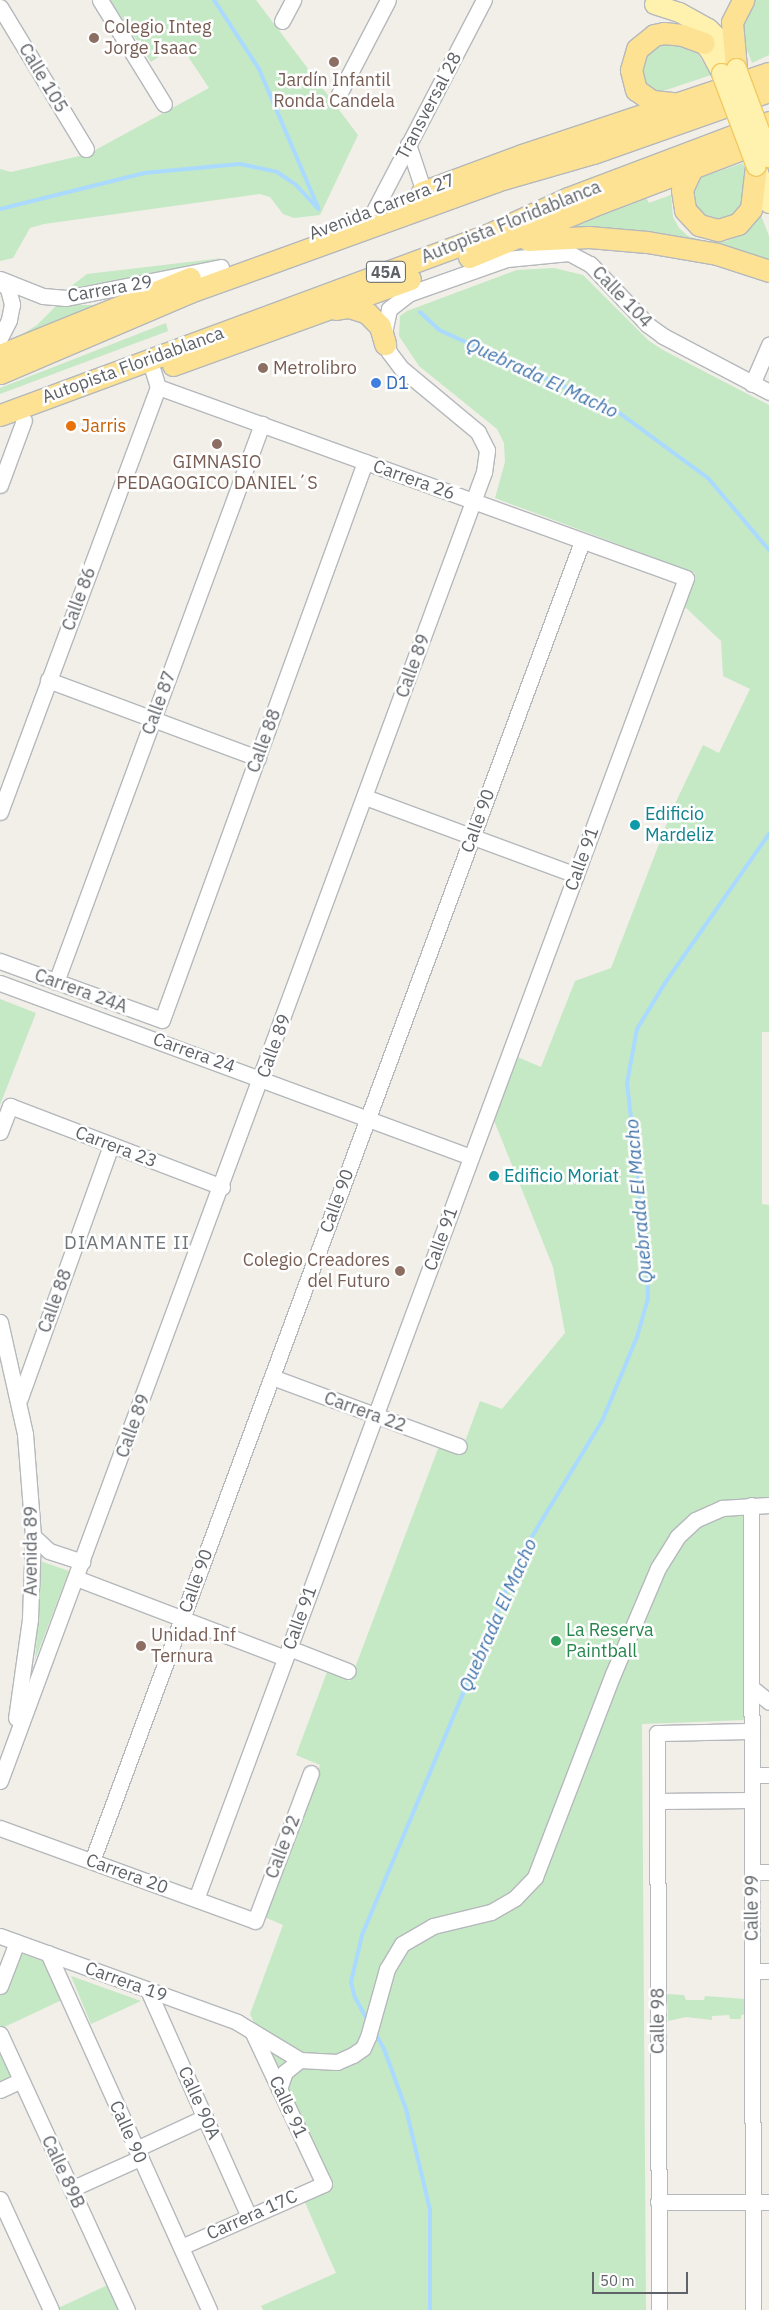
<!DOCTYPE html>
<html>
<head>
<meta charset="utf-8">
<style>
  body { margin:0 }
  #map { position:relative; width:769px; height:2310px; overflow:hidden; background:#f1efe8; font-family:"IBM Plex Sans",sans-serif }
  div>[style] { position:absolute }
  [style*='--x'] { left:calc(var(--x)*1px); top:calc(var(--y)*1px); width:calc(var(--w)*1px); rotate:calc(var(--a)*1deg) }
  .green>* { inset:0; background:#c5e8c5 }
  .stream>* { height:4px; margin:-2px; padding:0 2px; transform-origin:2px; border-radius:2px; background:#aadaff }
  .roads { filter:drop-shadow(1px 0 #b5b8bc) drop-shadow(-1px 0 #b5b8bc) drop-shadow(0 1px #b5b8bc) drop-shadow(0 -1px #b5b8bc) }
  .minor>* { height:15px; margin:-7.5px; padding:0 7.5px; transform-origin:7.5px; border-radius:7.5px; background:#fff }
  .major>* { height:19px; margin:-9.5px; padding:0 9.5px; transform-origin:9.5px; border-radius:9.5px; background:#fff2af }
  .highway>* { height:21px; margin:-10.5px; padding:0 10.5px; transform-origin:10.5px; border-radius:10.5px; background:#fde293 }
  .bridges { filter:drop-shadow(1px 0 #f2c960) drop-shadow(-1px 0 #f2c960) drop-shadow(0 1px #f2c960) drop-shadow(0 -1px #f2c960) }
  .major-bridge>* { height:19px; margin:-9.5px; padding:0 9.5px; transform-origin:9.5px; border-radius:9.5px; background:#fff2af }
  .dots>* { width:14px; height:14px; translate:-50% -50%; box-sizing:border-box; border:2px solid #fff; border-radius:50% }
  span { translate:-50% -50%; white-space:nowrap; text-align:center; line-height:1.15; -webkit-text-stroke:5px #fff; paint-order:stroke }
  .shield-label span { padding:1px 4px; background:#fff; border:1px solid; border-radius:4px; -webkit-text-stroke-width:0 }
  .shield-label { font-size:16px; color:#5f6368; font-weight:700 }
  .education-label { font-size:18px; color:#785e54 }
  .left { translate:0 -50%; text-align:left }
  .right { translate:-100% -50%; text-align:right }
  .street-label { font-size:18px; color:#5f6368 }
  .shop-label { font-size:18px; color:#366cbe }
  .food-label { font-size:18px; color:#c56008 }
  .culture-label { font-size:18px; color:#0d838f }
  .leisure-label { font-size:18px; color:#27864d }
  .water-label { font-size:19px; color:#4174aa; font-style:italic }
  .neighbourhood-label { font-size:19px; color:#70757a; letter-spacing:1px }
  .scale { position:absolute; left:592px; top:2272px; width:96px; height:22px; box-sizing:border-box; border:2px solid #5f6368; border-top:0; padding-left:6px; font-size:15px; line-height:18px; white-space:nowrap; color:#5f6368; -webkit-text-stroke:4px #fff; paint-order:stroke }
</style>
</head>
<body>
<div id="map">
  <div class="green">
    <i style="clip-path:polygon(110px 0,256px 0,358px 135px,320px 215px,294px 218px,283px 214px,270px 197px,260px 194px,44px 224px,30px 228px,13px 258px,0 261px,0 169px,11px 172px,88px 154px,209px 88px,179px 43px,151px 62px)"></i>
    <i style="clip-path:polygon(749px 0,769px 0,769px 55px,752px 63px,740px 31px)"></i>
    <i style="clip-path:polygon(659px 41px,693px 46px,711px 75px,660px 92px,646px 87px,640px 79px,640px 59px)"></i>
    <i style="clip-path:polygon(743px 163px,749px 184px,738px 217px,709px 220px,694px 207px,691px 187px,702px 177px)"></i>
    <i style="clip-path:polygon(671px 195px,673px 217px,679px 228px,688px 236px,704px 241px,723px 242px,743px 235px,760px 213px,769px 236px,769px 262px,563px 228px,646px 197px,649px 203px)"></i>
    <i style="clip-path:polygon(223px 258px,116px 284px,61px 294px,87px 274px)"></i>
    <i style="clip-path:polygon(554px 268px,583px 275px,649px 341px,663px 350px,769px 405px,769px 1032px,762px 1032px,762px 1204px,769px 1205px,769px 1498px,745px 1498px,745px 1720px,642px 1724px,646px 2310px,263px 2310px,261px 2306px,336px 2273px,303px 2198px,332px 2186px,250px 2014px,283px 1925px,262px 1916px,320px 1765px,296px 1755px,327px 1672px,350px 1681px,439px 1446px,460px 1455px,480px 1401px,502px 1409px,565px 1333px,553px 1267px,493px 1118px,515px 1056px,541px 1067px,575px 981px,611px 968px,673px 808px,703px 745px,719px 753px,750px 689px,723px 676px,721px 641px,684px 606px,695px 573px,495px 498px,505px 462px,504px 443px,497px 429px,419px 366px,399px 336px,400px 316px,407px 311px,517px 270px)"></i>
    <i style="clip-path:polygon(130px 295px,0 348px,37px 325px,57px 305px,94px 305px)"></i>
    <i style="clip-path:polygon(166px 323px,168px 331px,0 394px,0 388px)"></i>
    <i style="clip-path:polygon(0 999px,36px 1013px,0 1105px)"></i>
    <i style="clip-path:polygon(40px 1561px,69px 1571px,35px 1660px,39px 1610px)"></i>
    <i style="clip-path:polygon(14px 1951px,48px 1963px,64px 1999px,0 2029px,0 1986px)"></i>
    <i style="clip-path:polygon(71px 1976px,141px 2001px,91px 2024px)"></i>
    <i style="clip-path:polygon(667px 1994px,684px 1995px,686px 2000px,704px 2000px,705px 1996px,745px 1999px,746px 2014px,741px 2015px,741px 2019px,730px 2019px,729px 2015px,712px 2016px,712px 2020px,686px 2017px,668px 2021px)"></i>
    <i style="clip-path:polygon(0 2046px,17px 2082px,0 2090px)"></i>
    <i style="clip-path:polygon(110px 2284px,121px 2310px,57px 2310px,56px 2309px)"></i>
  </div>
  <div class="stream">
    <i style="--x:214;--y:0;--w:82;--a:56.9"></i>
    <i style="--x:259;--y:69;--w:150;--a:66.9"></i>
    <i style="--x:0;--y:209;--w:148;--a:-14"></i>
    <i style="--x:144;--y:173;--w:96;--a:-5.4"></i>
    <i style="--x:240;--y:164;--w:38;--a:12"></i>
    <i style="--x:277;--y:172;--w:23;--a:34"></i>
    <i style="--x:296;--y:185;--w:33;--a:47"></i>
    <i style="--x:420;--y:312;--w:26;--a:43"></i>
    <i style="--x:439;--y:330;--w:192;--a:24.3"></i>
    <i style="--x:614;--y:409;--w:117;--a:36.3"></i>
    <i style="--x:708;--y:478;--w:94;--a:49.7"></i>
    <i style="--x:368;--y:2021;--w:26;--a:-119"></i>
    <i style="--x:355;--y:1998;--w:16;--a:-104"></i>
    <i style="--x:351;--y:1982;--w:48;--a:-76.8"></i>
    <i style="--x:362;--y:1935;--w:414;--a:-67.3"></i>
    <i style="--x:522;--y:1553;--w:157;--a:-58.8"></i>
    <i style="--x:603;--y:1419;--w:89;--a:-67.5"></i>
    <i style="--x:637;--y:1337;--w:40;--a:-74"></i>
    <i style="--x:648;--y:1299;--w:43;--a:-91.3"></i>
    <i style="--x:647;--y:1256;--w:174;--a:-96.6"></i>
    <i style="--x:627;--y:1083;--w:55;--a:-79.5"></i>
    <i style="--x:637;--y:1029;--w:54;--a:-58.7"></i>
    <i style="--x:665;--y:983;--w:182;--a:-55.1"></i>
    <i style="--x:374;--y:2031;--w:21;--a:61"></i>
    <i style="--x:384;--y:2049;--w:64;--a:69.9"></i>
    <i style="--x:406;--y:2109;--w:104;--a:76.6"></i>
    <i style="--x:430;--y:2210;--w:100;--a:90"></i>
  </div>
  <div class="roads">
    <div class="minor">
      <i style="--x:100;--y:0;--w:122;--a:58.4"></i>
      <i style="--x:0;--y:7;--w:166;--a:58.8"></i>
      <i style="--x:282;--y:21;--w:24;--a:-62"></i>
      <i style="--x:338;--y:96;--w:108;--a:-62.5"></i>
      <i style="--x:408;--y:144;--w:51;--a:71.6"></i>
      <i style="--x:374;--y:211;--w:238;--a:-62.5"></i>
      <i style="--x:0;--y:279;--w:46;--a:21.6"></i>
      <i style="--x:43;--y:296;--w:23;--a:5"></i>
      <i style="--x:66;--y:298;--w:158;--a:-11.3"></i>
      <i style="--x:0;--y:281;--w:11;--a:45"></i>
      <i style="--x:8;--y:289;--w:16;--a:75"></i>
      <i style="--x:12;--y:304;--w:16;--a:101"></i>
      <i style="--x:9;--y:320;--w:20;--a:117"></i>
      <i style="--x:153;--y:371;--w:17;--a:73"></i>
      <i style="--x:158;--y:387;--w:561;--a:19.89"></i>
      <i style="--x:686;--y:578;--w:1409;--a:110.35"></i>
      <i style="--x:752;--y:384;--w:43;--a:-66.4"></i>
      <i style="--x:0;--y:485;--w:69;--a:-69.7"></i>
      <i style="--x:48;--y:680;--w:224;--a:20.4"></i>
      <i style="--x:365;--y:797;--w:225;--a:20.3"></i>
      <i style="--x:0;--y:812;--w:453;--a:-69.6"></i>
      <i style="--x:0;--y:961;--w:172;--a:20"></i>
      <i style="--x:162;--y:1020;--w:594;--a:-70.01"></i>
      <i style="--x:56;--y:982;--w:595;--a:-69.74"></i>
      <i style="--x:0;--y:983;--w:502;--a:20.28"></i>
      <i style="--x:0;--y:1132;--w:28;--a:-69"></i>
      <i style="--x:10;--y:1106;--w:227;--a:20.9"></i>
      <i style="--x:0;--y:1322;--w:115;--a:77.4"></i>
      <i style="--x:25;--y:1434;--w:102;--a:85.5"></i>
      <i style="--x:33;--y:1536;--w:83;--a:92.1"></i>
      <i style="--x:30;--y:1619;--w:100;--a:98"></i>
      <i style="--x:272;--y:1377;--w:199;--a:20.3"></i>
      <i style="--x:20;--y:1398;--w:269;--a:-70.2"></i>
      <i style="--x:751;--y:1505;--w:805;--a:89.86"></i>
      <i style="--x:33;--y:1536;--w:22;--a:43"></i>
      <i style="--x:49;--y:1551;--w:35;--a:18"></i>
      <i style="--x:76;--y:1578;--w:224;--a:20.9"></i>
      <i style="--x:289;--y:1648;--w:63;--a:21.3"></i>
      <i style="--x:752;--y:1688;--w:22;--a:39"></i>
      <i style="--x:752;--y:1775;--w:17;--a:0"></i>
      <i style="--x:0;--y:1781;--w:1396;--a:-69.71"></i>
      <i style="--x:484;--y:472;--w:22;--a:-82"></i>
      <i style="--x:487;--y:450;--w:20;--a:-117"></i>
      <i style="--x:478;--y:432;--w:100;--a:-140.3"></i>
      <i style="--x:401;--y:368;--w:20;--a:-127"></i>
      <i style="--x:389;--y:352;--w:20;--a:-105"></i>
      <i style="--x:384;--y:333;--w:25;--a:-78"></i>
      <i style="--x:389;--y:309;--w:24;--a:-38"></i>
      <i style="--x:408;--y:294;--w:105;--a:-19.5"></i>
      <i style="--x:507;--y:259;--w:62;--a:-5.5"></i>
      <i style="--x:569;--y:253;--w:24;--a:28"></i>
      <i style="--x:590;--y:264;--w:84;--a:46.4"></i>
      <i style="--x:648;--y:325;--w:19;--a:36"></i>
      <i style="--x:663;--y:336;--w:120;--a:27.8"></i>
      <i style="--x:657;--y:1801;--w:95;--a:-0.6"></i>
      <i style="--x:0;--y:1828;--w:271;--a:20"></i>
      <i style="--x:255;--y:1921;--w:158;--a:-69.3"></i>
      <i style="--x:92;--y:1861;--w:1408;--a:-69.63"></i>
      <i style="--x:752;--y:1872;--w:17;--a:0"></i>
      <i style="--x:0;--y:1936;--w:252;--a:19.9"></i>
      <i style="--x:237;--y:2022;--w:74;--a:31.1"></i>
      <i style="--x:300;--y:2060;--w:37;--a:3"></i>
      <i style="--x:337;--y:2062;--w:17;--a:-24"></i>
      <i style="--x:353;--y:2055;--w:12;--a:-35"></i>
      <i style="--x:363;--y:2048;--w:12;--a:-66"></i>
      <i style="--x:368;--y:2037;--w:71;--a:-74.4"></i>
      <i style="--x:387;--y:1969;--w:29;--a:-59"></i>
      <i style="--x:402;--y:1944;--w:36;--a:-30"></i>
      <i style="--x:433;--y:1926;--w:60;--a:-13.6"></i>
      <i style="--x:491;--y:1912;--w:28;--a:-30"></i>
      <i style="--x:515;--y:1898;--w:29;--a:-46"></i>
      <i style="--x:535;--y:1877;--w:217;--a:-69"></i>
      <i style="--x:613;--y:1674;--w:115;--a:-67"></i>
      <i style="--x:658;--y:1568;--w:36;--a:-58"></i>
      <i style="--x:677;--y:1537;--w:25;--a:-43"></i>
      <i style="--x:695;--y:1520;--w:30;--a:-24"></i>
      <i style="--x:722;--y:1508;--w:47;--a:-3.7"></i>
      <i style="--x:48;--y:1953;--w:392;--a:65.7"></i>
      <i style="--x:752;--y:1971;--w:17;--a:0"></i>
      <i style="--x:0;--y:1986;--w:47;--a:-68.9"></i>
      <i style="--x:148;--y:1990;--w:248;--a:66"></i>
      <i style="--x:0;--y:2034;--w:304;--a:65.3"></i>
      <i style="--x:279;--y:2089;--w:18;--a:-71"></i>
      <i style="--x:285;--y:2072;--w:19;--a:-39"></i>
      <i style="--x:0;--y:2090;--w:23;--a:-25"></i>
      <i style="--x:136;--y:2149;--w:76;--a:-24.9"></i>
      <i style="--x:71;--y:2189;--w:76;--a:-24.2"></i>
      <i style="--x:0;--y:2199;--w:122;--a:65.3"></i>
      <i style="--x:658;--y:2202;--w:111;--a:0"></i>
      <i style="--x:181;--y:2247;--w:156;--a:-23.8"></i>
      <i style="--x:324;--y:2184;--w:169;--a:-115.2"></i>
      <i style="--x:659;--y:2310;--w:577;--a:-90.2"></i>
      <i style="--x:657;--y:1733;--w:95;--a:-1.2"></i>
    </div>
    <div class="major">
      <i style="--x:654;--y:4;--w:26;--a:18"></i>
      <i style="--x:679;--y:12;--w:33;--a:29"></i>
      <i style="--x:708;--y:28;--w:16;--a:45"></i>
      <i style="--x:719;--y:39;--w:31;--a:59"></i>
      <i style="--x:695;--y:33;--w:22;--a:51"></i>
      <i style="--x:709;--y:50;--w:26;--a:62"></i>
      <i style="--x:756;--y:166;--w:39;--a:71"></i>
    </div>
    <div class="highway">
      <i style="--x:736;--y:68;--w:46;--a:-95"></i>
      <i style="--x:732;--y:22;--w:25;--a:-63"></i>
      <i style="--x:672;--y:103;--w:20;--a:-174"></i>
      <i style="--x:652;--y:101;--w:19;--a:-145"></i>
      <i style="--x:636;--y:90;--w:21;--a:-104"></i>
      <i style="--x:631;--y:70;--w:22;--a:-74"></i>
      <i style="--x:637;--y:49;--w:22;--a:-39"></i>
      <i style="--x:654;--y:35;--w:10;--a:-11"></i>
      <i style="--x:664;--y:33;--w:18;--a:6"></i>
      <i style="--x:682;--y:35;--w:23;--a:20"></i>
      <i style="--x:693;--y:166;--w:26;--a:115"></i>
      <i style="--x:682;--y:190;--w:20;--a:81"></i>
      <i style="--x:685;--y:210;--w:21;--a:47"></i>
      <i style="--x:699;--y:225;--w:20;--a:15"></i>
      <i style="--x:718;--y:230;--w:21;--a:-17"></i>
      <i style="--x:738;--y:224;--w:20;--a:-49"></i>
      <i style="--x:751;--y:209;--w:43;--a:-83.4"></i>
      <i style="--x:422;--y:192;--w:107;--a:-20.3"></i>
      <i style="--x:522;--y:155;--w:260;--a:-18.4"></i>
      <i style="--x:528;--y:240;--w:61;--a:-2.8"></i>
      <i style="--x:589;--y:237;--w:58;--a:4.9"></i>
      <i style="--x:647;--y:242;--w:71;--a:9.7"></i>
      <i style="--x:717;--y:254;--w:55;--a:18.1"></i>
      <i style="--x:469;--y:257;--w:142;--a:-22.4"></i>
      <i style="--x:600;--y:203;--w:178;--a:-20.8"></i>
      <i style="--x:336;--y:309;--w:13;--a:-9"></i>
      <i style="--x:349;--y:307;--w:19;--a:18"></i>
      <i style="--x:367;--y:313;--w:18;--a:45"></i>
      <i style="--x:380;--y:326;--w:19;--a:74"></i>
      <i style="--x:0;--y:355;--w:205;--a:-22.1"></i>
      <i style="--x:173;--y:365;--w:252;--a:-19.9"></i>
      <i style="--x:0;--y:373;--w:207;--a:-23.1"></i>
      <i style="--x:190;--y:292;--w:326;--a:-19.9"></i>
      <i style="--x:496;--y:181;--w:101;--a:-16.1"></i>
      <i style="--x:593;--y:153;--w:187;--a:-19.4"></i>
      <i style="--x:0;--y:415;--w:519;--a:-20.28"></i>
      <i style="--x:487;--y:235;--w:89;--a:-24.6"></i>
      <i style="--x:568;--y:198;--w:215;--a:-20.7"></i>
    </div>
  </div>
  <div class="bridges">
    <div class="major-bridge">
      <i style="--x:736;--y:68;--w:95;--a:69.7"></i>
      <i style="--x:721;--y:73;--w:99;--a:69.4"></i>
    </div>
  </div>
  <div class="dots">
    <i style="left:94px;top:38px;background:#8d6e63"></i>
    <i style="left:334px;top:62px;background:#8d6e63"></i>
    <i style="left:263px;top:368px;background:#8d6e63"></i>
    <i style="left:376px;top:383px;background:#3f7fe0"></i>
    <i style="left:71px;top:426px;background:#e8710a"></i>
    <i style="left:217px;top:444px;background:#8d6e63"></i>
    <i style="left:635px;top:825px;background:#0f9aa8"></i>
    <i style="left:494px;top:1176px;background:#0f9aa8"></i>
    <i style="left:400px;top:1271px;background:#8d6e63"></i>
    <i style="left:556px;top:1641px;background:#2e9e5b"></i>
    <i style="left:141px;top:1646px;background:#8d6e63"></i>
  </div>
  <div class="shield-label">
    <span style="left:386px;top:272px">45A</span>
  </div>
  <div class="education-label">
    <span class="left" style="left:104px;top:38px">Colegio Integ<br>Jorge Isaac</span>
    <span style="left:334px;top:91px">Jardín Infantil<br>Ronda Candela</span>
    <span class="left" style="left:273px;top:368px">Metrolibro</span>
    <span style="left:217px;top:473px">GIMNASIO<br>PEDAGOGICO DANIEL´S</span>
    <span class="right" style="left:390px;top:1271px">Colegio Creadores<br>del Futuro</span>
    <span class="left" style="left:151px;top:1646px">Unidad Inf<br>Ternura</span>
  </div>
  <div class="street-label">
    <span style="left:43px;top:78px;rotate:59deg">Calle 105</span>
    <span style="left:429px;top:106px;rotate:-62deg">Transversal 28</span>
    <span style="left:382px;top:207px;rotate:-21deg">Avenida Carrera 27</span>
    <span style="left:511px;top:222px;rotate:-22deg">Autopista Floridablanca</span>
    <span style="left:110px;top:289px;rotate:-10deg">Carrera 29</span>
    <span style="left:622px;top:297px;rotate:46deg">Calle 104</span>
    <span style="left:133px;top:365px;rotate:-20deg">Autopista Floridablanca</span>
    <span style="left:414px;top:480px;rotate:20deg">Carrera 26</span>
    <span style="left:79px;top:599px;rotate:-70deg">Calle 86</span>
    <span style="left:413px;top:666px;rotate:-70deg">Calle 89</span>
    <span style="left:159px;top:703px;rotate:-70deg">Calle 87</span>
    <span style="left:264px;top:741px;rotate:-70deg">Calle 88</span>
    <span style="left:478px;top:821px;rotate:-70deg">Calle 90</span>
    <span style="left:582px;top:859px;rotate:-70deg">Calle 91</span>
    <span style="left:81px;top:991px;rotate:20deg">Carrera 24A</span>
    <span style="left:274px;top:1046px;rotate:-70deg">Calle 89</span>
    <span style="left:194px;top:1053px;rotate:20deg">Carrera 24</span>
    <span style="left:116px;top:1147px;rotate:21deg">Carrera 23</span>
    <span style="left:337px;top:1201px;rotate:-70deg">Calle 90</span>
    <span style="left:441px;top:1239px;rotate:-70deg">Calle 91</span>
    <span style="left:55px;top:1301px;rotate:-70deg">Calle 88</span>
    <span style="left:365px;top:1412px;rotate:20deg">Carrera 22</span>
    <span style="left:133px;top:1426px;rotate:-70deg">Calle 89</span>
    <span style="left:31px;top:1551px;rotate:-90deg">Avenida 89</span>
    <span style="left:196px;top:1581px;rotate:-70deg">Calle 90</span>
    <span style="left:300px;top:1618px;rotate:-70deg">Calle 91</span>
    <span style="left:283px;top:1847px;rotate:-69deg">Calle 92</span>
    <span style="left:127px;top:1874px;rotate:20deg">Carrera 20</span>
    <span style="left:752px;top:1908px;rotate:-90deg">Calle 99</span>
    <span style="left:126px;top:1982px;rotate:20deg">Carrera 19</span>
    <span style="left:658px;top:2021px;rotate:-90deg">Calle 98</span>
    <span style="left:199px;top:2103px;rotate:66deg">Calle 90A</span>
    <span style="left:288px;top:2107px;rotate:65deg">Calle 91</span>
    <span style="left:128px;top:2132px;rotate:66deg">Calle 90</span>
    <span style="left:63px;top:2172px;rotate:65deg">Calle 89B</span>
    <span style="left:252px;top:2215px;rotate:-24deg">Carrera 17C</span>
  </div>
  <div class="shop-label">
    <span class="left" style="left:386px;top:383px">D1</span>
  </div>
  <div class="food-label">
    <span class="left" style="left:81px;top:426px">Jarris</span>
  </div>
  <div class="culture-label">
    <span class="left" style="left:645px;top:825px">Edificio<br>Mardeliz</span>
    <span class="left" style="left:504px;top:1176px">Edificio Moriat</span>
  </div>
  <div class="leisure-label">
    <span class="left" style="left:566px;top:1641px">La Reserva<br>Paintball</span>
  </div>
  <div class="water-label">
    <span style="left:542px;top:378px;rotate:25deg">Quebrada El Macho</span>
    <span style="left:639px;top:1201px;rotate:-95deg">Quebrada El Macho</span>
    <span style="left:498px;top:1615px;rotate:-66deg">Quebrada El Macho</span>
  </div>
  <div class="neighbourhood-label">
    <span style="left:127px;top:1243px">DIAMANTE II</span>
  </div>
  <div class="scale">50 m</div>
</div>
</body>
</html>
